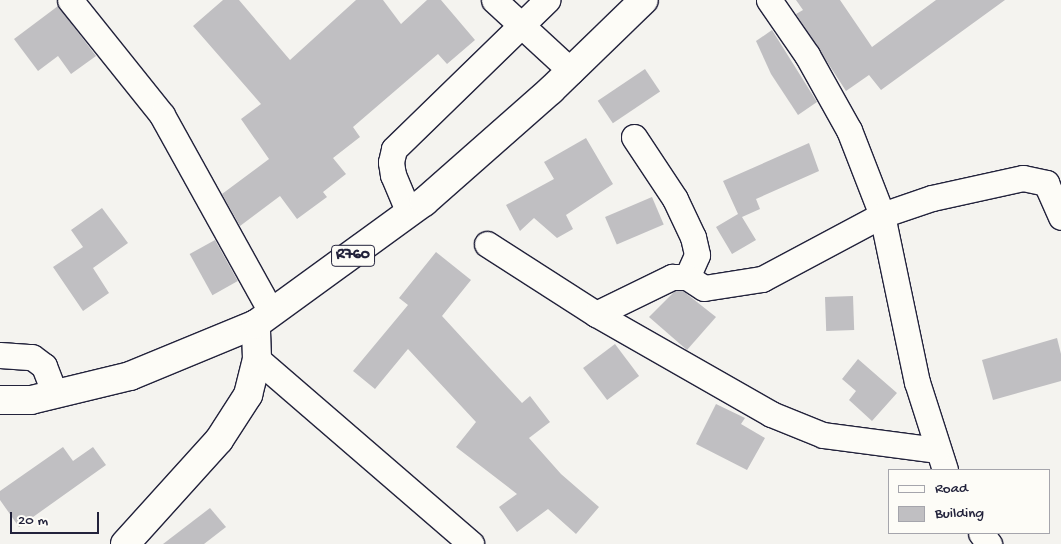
<!DOCTYPE html>
<html>
<head>
<meta charset="utf-8">
<style>
  body { margin:0 }
  #map { position:relative; width:1061px; height:544px; overflow:hidden; background:#f4f3ef; font-family:"Gochi Hand",sans-serif }
  div>[style] { position:absolute }
  [style*='--x'] { left:calc(var(--x)*1px); top:calc(var(--y)*1px); width:calc(var(--w)*1px); rotate:calc(var(--a)*1deg) }
  .building>* { inset:0; background:#c0bfc2; transform-origin:0 0 }
  .roads { filter:drop-shadow(1px 0 #22223b) drop-shadow(-1px 0 #22223b) drop-shadow(0 1px #22223b) drop-shadow(0 -1px #22223b) }
  .minor>* { height:25px; margin:-12.5px; padding:0 12.5px; transform-origin:12.5px; border-radius:12.5px; background:#fdfcf7 }
  .tertiary>* { height:28px; margin:-14px; padding:0 14px; transform-origin:14px; border-radius:14px; background:#fdfcf7 }
  .primary>* { height:28px; margin:-14px; padding:0 14px; transform-origin:14px; border-radius:14px; background:#fdfcf7 }
  span { translate:-50% -50%; white-space:nowrap; text-align:center; line-height:1.15; -webkit-text-stroke:4.5px #fdfcf7; paint-order:stroke }
  .shield-label span { padding:1px 4px; background:#fdfcf7; border:1px solid; border-radius:4px; -webkit-text-stroke-width:0 }
  .shield-label { font-size:16px; color:#22223b; font-weight:700 }
  .legend { position:absolute; left:888px; top:469px; width:162px; height:65px; box-sizing:border-box; background:#fdfcf7; border:1px solid #a5a5ac; margin:0; padding:6px 9px; list-style:none; font-size:15px; color:#22223b }
  .legend li { display:flex; align-items:center; gap:10px; height:25px }
  .legend b { width:25px; border:1px solid #a5a5ac }
  .scale { position:absolute; left:10px; top:512px; width:89px; height:22px; box-sizing:border-box; border:2px solid #22223b; border-top:0; padding-left:6px; font-size:15px; line-height:18px; white-space:nowrap; color:#22223b; -webkit-text-stroke:4px #fdfcf7; paint-order:stroke }
</style>
</head>
<body>
<div id="map">
  <div class="building">
    <i style="clip-path:polygon(223px 0,239px 0,290px 60px,356px 0,383px 0,401px 24px,427px 0,441px 0,475px 40px,447px 64px,438px 54px,353px 127px,360px 137px,333px 158px,346px 174px,323px 192px,327px 197px,297px 219px,280px 196px,240px 226px,222px 194px,269px 159px,241px 119px,261px 104px,193px 26px)"></i>
    <i style="clip-path:polygon(796px 0,840px 0,872px 47px,936px 0,1005px 0,881px 90px,869px 75px,846px 91px,796px 14px,803px 10px)"></i>
    <i style="clip-path:polygon(58px 6px,96px 56px,71px 74px,58px 56px,38px 71px,14px 39px)"></i>
    <i style="clip-path:polygon(772px 30px,817px 102px,798px 115px,771px 74px,756px 41px)"></i>
    <i style="left:645px;top:69px;width:27px;height:57px;rotate:56deg"></i>
    <i style="clip-path:polygon(586px 138px,613px 184px,566px 215px,573px 229px,557px 238px,534px 218px,520px 231px,506px 205px,554px 179px,544px 162px)"></i>
    <i style="clip-path:polygon(809px 143px,819px 171px,756px 199px,760px 209px,742px 217px,756px 240px,732px 254px,716px 227px,738px 214px,723px 181px)"></i>
    <i style="left:652px;top:197px;width:30px;height:51px;rotate:67deg"></i>
    <i style="clip-path:polygon(102px 208px,128px 243px,93px 268px,109px 293px,83px 311px,53px 267px,83px 247px,71px 230px)"></i>
    <i style="left:215px;top:240px;width:47px;height:29px;rotate:61deg"></i>
    <i style="clip-path:polygon(436px 252px,471px 280px,442px 316px,522px 403px,530px 396px,550px 422px,529px 438px,561px 474px,599px 507px,576px 534px,548px 509px,517px 532px,499px 507px,517px 494px,456px 447px,476px 422px,408px 349px,375px 389px,353px 371px,408px 305px,399px 298px)"></i>
    <i style="clip-path:polygon(675px 291px,683px 291px,716px 317px,687px 350px,649px 317px)"></i>
    <i style="left:853px;top:296px;width:34px;height:28px;rotate:88deg"></i>
    <i style="clip-path:polygon(1057px 338px,1061px 354px,1061px 381px,993px 400px,982px 360px)"></i>
    <i style="left:615px;top:344px;width:40px;height:40px;rotate:53deg"></i>
    <i style="clip-path:polygon(858px 359px,897px 393px,872px 421px,849px 400px,856px 391px,842px 379px)"></i>
    <i style="clip-path:polygon(716px 404px,745px 418px,741px 424px,765px 438px,747px 470px,696px 444px)"></i>
    <i style="clip-path:polygon(63px 447px,73px 461px,93px 447px,106px 465px,19px 527px,0 500px,0 491px)"></i>
    <i style="clip-path:polygon(210px 508px,226px 527px,204px 544px,163px 544px)"></i>
  </div>
  <div class="roads">
    <div class="minor">
      <i style="--x:70;--y:0;--w:147;--a:51.3"></i>
      <i style="--x:162;--y:115;--w:225;--a:61"></i>
      <i style="--x:494;--y:0;--w:105;--a:42.7"></i>
      <i style="--x:769;--y:0;--w:67;--a:55.4"></i>
      <i style="--x:807;--y:55;--w:86;--a:60.8"></i>
      <i style="--x:849;--y:130;--w:91;--a:68.8"></i>
      <i style="--x:882;--y:215;--w:171;--a:78.2"></i>
      <i style="--x:917;--y:382;--w:92;--a:72.3"></i>
      <i style="--x:634;--y:137;--w:74;--a:56.5"></i>
      <i style="--x:675;--y:199;--w:42;--a:64.7"></i>
      <i style="--x:693;--y:237;--w:18;--a:77"></i>
      <i style="--x:697;--y:255;--w:24;--a:114"></i>
      <i style="--x:409;--y:213;--w:41;--a:-112.8"></i>
      <i style="--x:393;--y:175;--w:13;--a:-99"></i>
      <i style="--x:391;--y:162;--w:13;--a:-77"></i>
      <i style="--x:394;--y:149;--w:214;--a:-44.2"></i>
      <i style="--x:487;--y:244;--w:130;--a:32.7"></i>
      <i style="--x:596;--y:314;--w:202;--a:29.7"></i>
      <i style="--x:771;--y:414;--w:56;--a:22"></i>
      <i style="--x:823;--y:435;--w:115;--a:7.5"></i>
      <i style="--x:596;--y:314;--w:85;--a:-26"></i>
      <i style="--x:672;--y:277;--w:15;--a:0"></i>
      <i style="--x:687;--y:277;--w:20;--a:33"></i>
      <i style="--x:704;--y:288;--w:59;--a:-8.8"></i>
      <i style="--x:762;--y:279;--w:136;--a:-28.1"></i>
      <i style="--x:882;--y:215;--w:53;--a:-18.8"></i>
      <i style="--x:932;--y:198;--w:93;--a:-12.4"></i>
      <i style="--x:1023;--y:178;--w:24;--a:12"></i>
      <i style="--x:1046;--y:183;--w:37;--a:66"></i>
      <i style="--x:0;--y:355;--w:32;--a:4"></i>
      <i style="--x:32;--y:357;--w:15;--a:37"></i>
      <i style="--x:44;--y:366;--w:30;--a:69"></i>
      <i style="--x:257;--y:359;--w:283;--a:40.8"></i>
      <i style="--x:981;--y:533;--w:14;--a:54"></i>
    </div>
    <div class="tertiary">
      <i style="--x:125;--y:544;--w:140;--a:-47.9"></i>
      <i style="--x:219;--y:440;--w:54;--a:-57.2"></i>
      <i style="--x:248;--y:395;--w:37;--a:-76"></i>
      <i style="--x:257;--y:359;--w:35;--a:-92"></i>
    </div>
    <div class="primary">
      <i style="--x:0;--y:400;--w:31;--a:0"></i>
      <i style="--x:31;--y:400;--w:102;--a:-13.6"></i>
      <i style="--x:130;--y:376;--w:136;--a:-22.4"></i>
      <i style="--x:256;--y:324;--w:208;--a:-36"></i>
      <i style="--x:424;--y:202;--w:169;--a:-41.4"></i>
      <i style="--x:551;--y:90;--w:129;--a:-44.1"></i>
    </div>
  </div>
  <div class="shield-label">
    <span style="left:353px;top:256px">R760</span>
  </div>
  <ul class="legend">
  <li><b style="height:6px;background:#fdfcf7"></b>Road</li>
  <li><b style="height:14px;background:#c0bfc2"></b>Building</li>
  </ul>
  <div class="scale">20 m</div>
</div>
</body>
</html>
